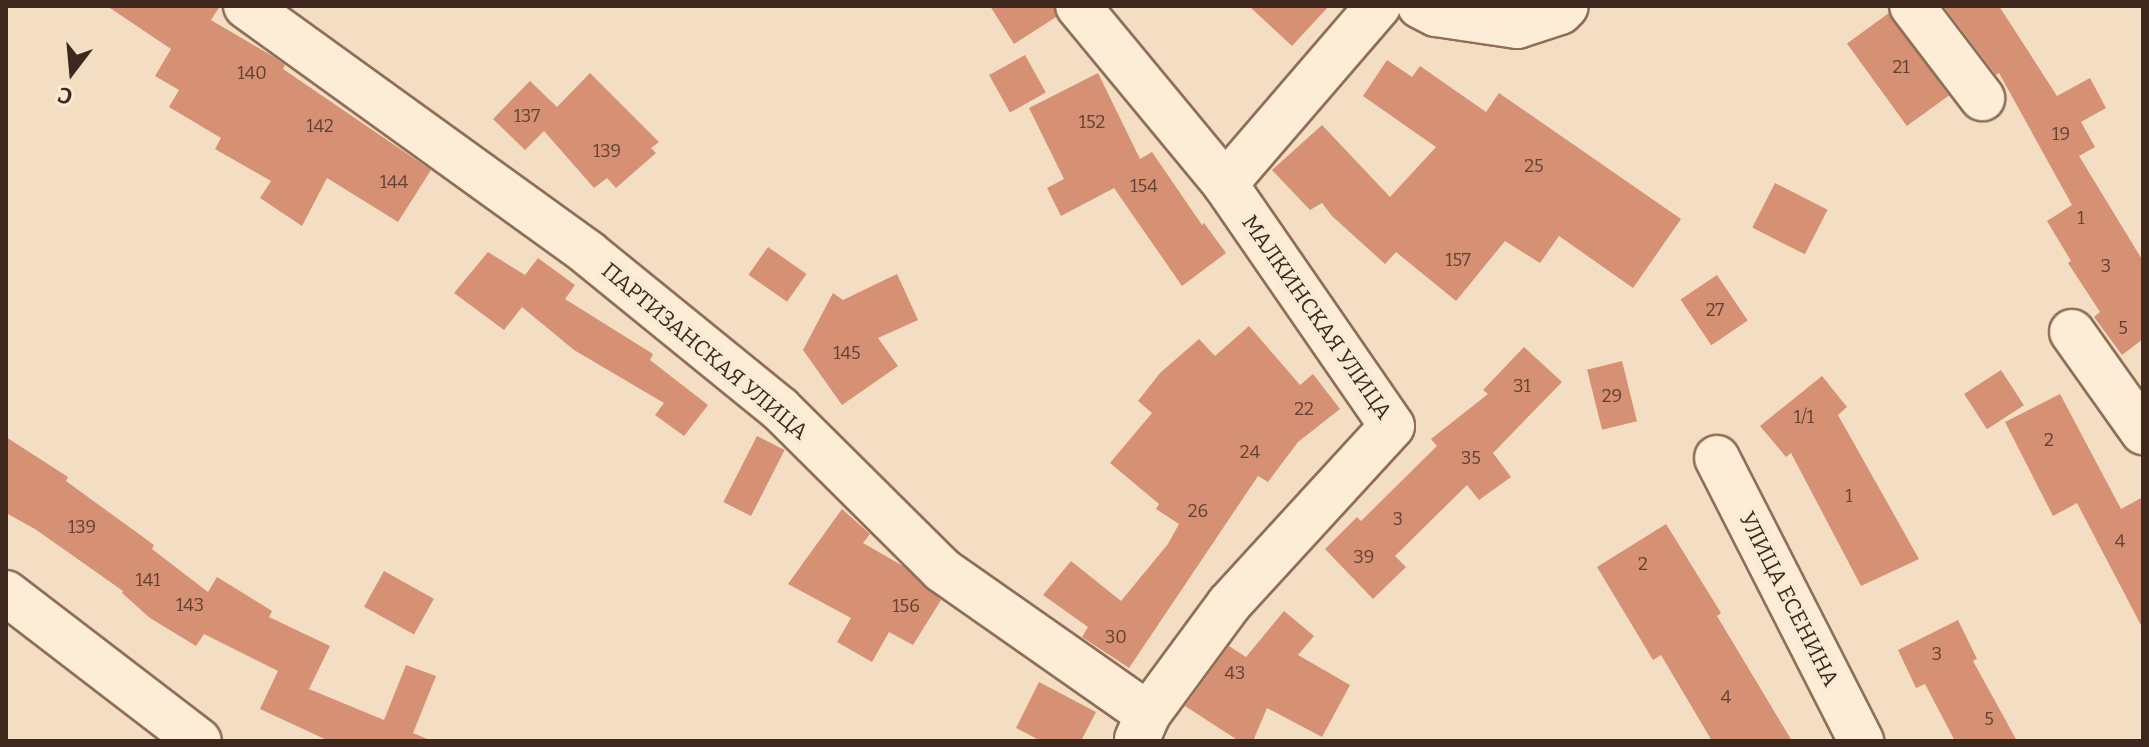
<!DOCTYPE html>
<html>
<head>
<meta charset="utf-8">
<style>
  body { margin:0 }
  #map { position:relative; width:2149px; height:747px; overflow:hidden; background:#f3dec3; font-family:Bitter,serif }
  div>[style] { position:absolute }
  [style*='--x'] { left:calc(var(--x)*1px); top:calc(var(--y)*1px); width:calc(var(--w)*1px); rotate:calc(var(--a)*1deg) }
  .building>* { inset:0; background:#d69074; transform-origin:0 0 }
  .roads { filter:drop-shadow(2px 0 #906e57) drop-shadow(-2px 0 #906e57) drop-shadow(0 2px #906e57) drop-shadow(0 -2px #906e57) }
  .minor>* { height:44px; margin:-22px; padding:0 22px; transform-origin:22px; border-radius:22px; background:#fdedd7 }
  .tertiary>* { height:44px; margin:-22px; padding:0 22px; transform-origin:22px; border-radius:22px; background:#fdedd7 }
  span { translate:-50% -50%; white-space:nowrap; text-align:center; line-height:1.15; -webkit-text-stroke:6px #fae9d3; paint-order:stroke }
  .number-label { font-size:18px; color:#644233 }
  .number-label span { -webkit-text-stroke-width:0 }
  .street-label { font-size:22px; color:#3e281d }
  .frame { position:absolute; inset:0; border:8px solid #3e281d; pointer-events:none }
  .north { position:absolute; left:32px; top:32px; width:80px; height:80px; -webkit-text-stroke:6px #fae9d3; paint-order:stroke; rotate:196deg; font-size:22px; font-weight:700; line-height:32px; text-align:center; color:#3e281d }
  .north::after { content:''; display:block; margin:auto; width:28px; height:36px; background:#3e281d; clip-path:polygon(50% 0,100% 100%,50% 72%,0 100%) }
</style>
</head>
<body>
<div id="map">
  <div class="building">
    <i style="clip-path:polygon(107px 6px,220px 6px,211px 20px,274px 57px,285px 65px,283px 69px,431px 170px,398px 222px,327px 178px,302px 226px,260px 198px,271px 181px,215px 149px,221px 138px,169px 107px,179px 90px,155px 76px,171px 49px)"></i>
    <i style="clip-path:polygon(990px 6px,1054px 6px,1056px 17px,1014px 44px)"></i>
    <i style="clip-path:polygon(1249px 6px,1329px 6px,1292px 46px)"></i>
    <i style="clip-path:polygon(1947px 6px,1999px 6px,2057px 96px,2090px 78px,2106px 108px,2081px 122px,2095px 147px,2079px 156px,2143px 261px,2143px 339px,2122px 355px,2094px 317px,2100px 312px,2068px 263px,2071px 261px,2047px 221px,2072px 205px,1999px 73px,1996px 75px,1945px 8px)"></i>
    <i style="left:1889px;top:13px;width:102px;height:52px;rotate:54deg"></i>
    <i style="left:1025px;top:55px;width:43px;height:41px;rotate:61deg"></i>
    <i style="clip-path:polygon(1387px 60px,1412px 77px,1420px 66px,1486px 112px,1499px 93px,1681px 219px,1633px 288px,1559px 236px,1540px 263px,1505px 241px,1456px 301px,1396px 252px,1385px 264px,1332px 216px,1322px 203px,1310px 210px,1272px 170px,1322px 125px,1390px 197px,1436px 147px,1363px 96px)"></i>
    <i style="clip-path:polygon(590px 73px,659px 142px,651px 148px,656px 153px,616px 188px,607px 178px,594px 188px,544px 131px,525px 150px,493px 119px,530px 81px,557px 107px)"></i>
    <i style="clip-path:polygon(1098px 73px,1140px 159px,1152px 152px,1202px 225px,1204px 223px,1226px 253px,1182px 286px,1114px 188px,1061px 216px,1047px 188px,1064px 179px,1029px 108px)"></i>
    <i style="left:1775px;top:183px;width:59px;height:50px;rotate:27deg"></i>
    <i style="left:768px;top:247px;width:47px;height:34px;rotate:35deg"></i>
    <i style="clip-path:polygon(488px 252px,525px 275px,538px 258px,575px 285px,565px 299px,653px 354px,650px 360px,708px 405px,684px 436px,655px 415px,664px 403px,574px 350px,522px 307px,504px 330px,454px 293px)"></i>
    <i style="clip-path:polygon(897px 274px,918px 320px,878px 338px,898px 366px,842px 405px,803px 350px,833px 293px,843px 300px)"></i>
    <i style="left:1717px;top:275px;width:55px;height:44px;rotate:56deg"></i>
    <i style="clip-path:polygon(1249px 326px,1300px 385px,1313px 374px,1340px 409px,1298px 442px,1268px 482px,1258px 476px,1129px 668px,1082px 637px,1088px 627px,1043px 595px,1071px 561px,1121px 601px,1168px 544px,1179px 524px,1156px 509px,1159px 504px,1110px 463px,1152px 413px,1138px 401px,1160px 373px,1199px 339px,1215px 356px)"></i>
    <i style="clip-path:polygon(1524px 347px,1562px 382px,1493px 453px,1511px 477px,1479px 500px,1467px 485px,1395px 556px,1406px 567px,1373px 599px,1325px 549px,1357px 517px,1361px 521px,1437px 446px,1431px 439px,1488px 394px,1483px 390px)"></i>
    <i style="left:1622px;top:361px;width:62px;height:36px;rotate:76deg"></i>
    <i style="left:2001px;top:370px;width:42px;height:44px;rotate:57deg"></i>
    <i style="clip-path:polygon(1822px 376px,1847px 407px,1838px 415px,1919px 559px,1861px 586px,1791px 453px,1786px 457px,1760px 426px)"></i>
    <i style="clip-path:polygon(2060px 394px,2121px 509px,2143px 497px,2143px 629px,2077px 503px,2053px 516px,2005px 422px)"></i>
    <i style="left:757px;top:436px;width:31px;height:74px;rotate:27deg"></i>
    <i style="clip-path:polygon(6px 437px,68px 477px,66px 481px,154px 545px,152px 549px,208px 592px,217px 577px,272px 611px,269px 617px,330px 646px,309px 689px,384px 720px,406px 665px,436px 676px,413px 733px,432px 741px,329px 741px,260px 709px,278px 671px,204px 634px,196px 646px,150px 618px,122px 593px,123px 591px,35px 529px,6px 513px)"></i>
    <i style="clip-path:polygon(842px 509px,870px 534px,863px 543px,903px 566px,941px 600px,913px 645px,889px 632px,872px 662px,837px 642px,851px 618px,788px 584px)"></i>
    <i style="clip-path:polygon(1666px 524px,1721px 613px,1717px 616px,1792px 741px,1712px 741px,1661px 655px,1653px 660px,1597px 567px)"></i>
    <i style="left:384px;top:571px;width:57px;height:41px;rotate:29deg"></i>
    <i style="clip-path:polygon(1284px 611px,1314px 636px,1298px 655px,1350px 685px,1322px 737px,1267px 708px,1253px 741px,1239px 741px,1185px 706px,1229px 646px,1246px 657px)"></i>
    <i style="clip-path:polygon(1958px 620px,1977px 659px,1973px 661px,2017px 741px,1955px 741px,1925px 684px,1916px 688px,1898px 650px)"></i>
    <i style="clip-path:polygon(1039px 682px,1096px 712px,1081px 741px,1041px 741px,1016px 728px)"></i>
  </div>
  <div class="roads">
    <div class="minor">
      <i style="--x:246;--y:6;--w:422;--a:35.8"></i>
      <i style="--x:588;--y:253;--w:247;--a:39.1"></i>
      <i style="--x:780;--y:409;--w:228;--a:44.8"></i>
      <i style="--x:942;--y:570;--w:251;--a:35"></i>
      <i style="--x:1078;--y:6;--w:231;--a:50.4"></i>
      <i style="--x:1420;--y:6;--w:18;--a:27"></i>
      <i style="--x:1436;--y:14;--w:82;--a:8.4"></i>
      <i style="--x:1517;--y:26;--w:45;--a:-18"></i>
      <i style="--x:1560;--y:12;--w:8;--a:-45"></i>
      <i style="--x:1912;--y:6;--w:116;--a:52.7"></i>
      <i style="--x:2072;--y:332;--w:123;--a:54.6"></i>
      <i style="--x:1717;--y:458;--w:318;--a:63"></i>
      <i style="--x:1137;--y:739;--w:27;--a:-66"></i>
      <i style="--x:1148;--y:714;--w:137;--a:-53.6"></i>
      <i style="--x:1229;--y:604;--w:241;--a:-47.5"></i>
      <i style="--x:1392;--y:426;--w:294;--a:-124.6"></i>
      <i style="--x:1225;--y:184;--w:235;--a:-49.3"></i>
    </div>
    <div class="tertiary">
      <i style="--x:6;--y:593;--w:243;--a:37.5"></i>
    </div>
  </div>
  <div class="number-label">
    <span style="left:1901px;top:67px">21</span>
    <span style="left:252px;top:73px">140</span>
    <span style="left:527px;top:116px">137</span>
    <span style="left:1092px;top:122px">152</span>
    <span style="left:320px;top:126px">142</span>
    <span style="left:2061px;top:134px">19</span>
    <span style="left:607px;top:151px">139</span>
    <span style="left:1534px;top:166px">25</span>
    <span style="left:394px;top:182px">144</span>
    <span style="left:1144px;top:186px">154</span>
    <span style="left:2081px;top:218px">1</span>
    <span style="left:1458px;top:260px">157</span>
    <span style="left:2106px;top:266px">3</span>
    <span style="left:1715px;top:310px">27</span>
    <span style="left:2123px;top:328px">5</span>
    <span style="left:847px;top:353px">145</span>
    <span style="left:1522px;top:386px">31</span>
    <span style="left:1612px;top:396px">29</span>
    <span style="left:1304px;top:409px">22</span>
    <span style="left:1804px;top:417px">1/1</span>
    <span style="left:2049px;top:440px">2</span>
    <span style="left:1250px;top:452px">24</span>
    <span style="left:1471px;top:458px">35</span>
    <span style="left:1849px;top:496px">1</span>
    <span style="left:1198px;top:511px">26</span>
    <span style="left:1398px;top:519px">3</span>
    <span style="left:82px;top:527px">139</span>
    <span style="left:2120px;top:541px">4</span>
    <span style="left:1364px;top:557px">39</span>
    <span style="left:1643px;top:564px">2</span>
    <span style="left:148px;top:580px">141</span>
    <span style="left:190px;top:605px">143</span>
    <span style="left:906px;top:606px">156</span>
    <span style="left:1116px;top:637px">30</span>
    <span style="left:1937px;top:654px">3</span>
    <span style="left:1235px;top:673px">43</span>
    <span style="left:1726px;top:697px">4</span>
    <span style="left:1989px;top:719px">5</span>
  </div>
  <div class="street-label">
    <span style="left:1317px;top:317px;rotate:55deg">МАЛКИНСКАЯ УЛИЦА</span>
    <span style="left:705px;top:351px;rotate:40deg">ПАРТИЗАНСКАЯ УЛИЦА</span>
    <span style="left:1789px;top:599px;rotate:63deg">УЛИЦА ЕСЕНИНА</span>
  </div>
  <div class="frame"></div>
  <div class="north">С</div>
</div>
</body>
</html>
